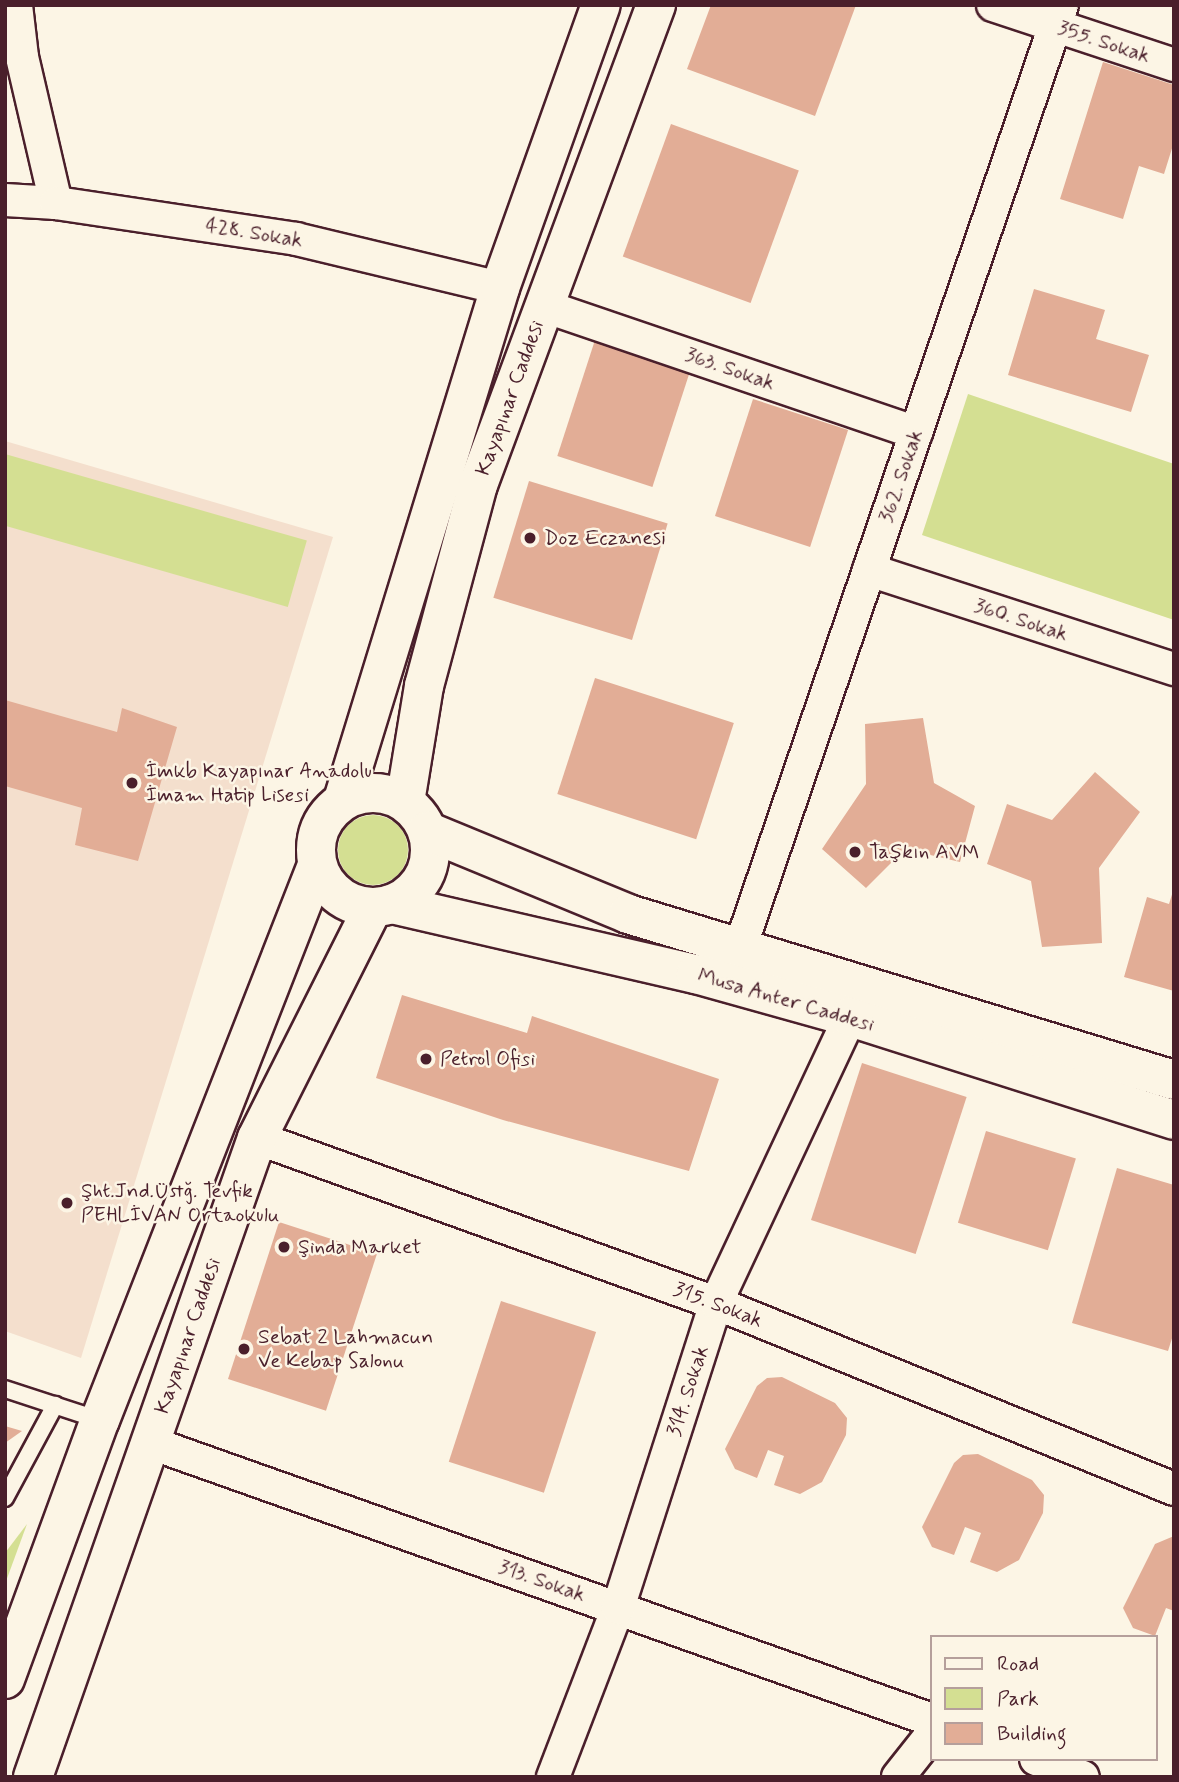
<!DOCTYPE html>
<html>
<head>
<meta charset="utf-8">
<style>
  body { margin:0 }
  #map { position:relative; width:1179px; height:1782px; overflow:hidden; background:#fcf5e5; font-family:Mynerve,sans-serif }
  div>[style] { position:absolute }
  [style*='--x'] { left:calc(var(--x)*1px); top:calc(var(--y)*1px); width:calc(var(--w)*1px); rotate:calc(var(--a)*1deg) }
  .built>* { inset:0; background:#f4dfcd }
  .green>* { inset:0; background:#d4df92; transform-origin:0 0 }
  .round { border-radius:50% }
  .building>* { inset:0; background:#e2ad96; transform-origin:0 0 }
  .roads { filter:drop-shadow(2px 0 #4a1f2b) drop-shadow(-2px 0 #4a1f2b) drop-shadow(0 2px #4a1f2b) drop-shadow(0 -2px #4a1f2b) }
  .service>* { height:16px; margin:-8px; padding:0 8px; transform-origin:8px; border-radius:8px; background:#fcf5e5 }
  .minor>* { height:32px; margin:-16px; padding:0 16px; transform-origin:16px; border-radius:16px; background:#fcf5e5 }
  .secondary>* { height:38px; margin:-19px; padding:0 19px; transform-origin:19px; border-radius:19px; background:#fcf5e5 }
  .secondary>.ring { margin:-19px; padding:0; box-sizing:content-box; background:none; border:38px solid #fcf5e5; border-radius:50% }
  .dots>* { width:19px; height:19px; translate:-50% -50%; box-sizing:border-box; border:4px solid #fcf5e5; border-radius:50% }
  span { translate:-50% -50%; white-space:nowrap; text-align:center; line-height:1.15; -webkit-text-stroke:5px #fcf5e5; paint-order:stroke }
  .street-label { font-size:21px; color:#4a1f2b }
  .poi-label { font-size:21px; color:#4a1f2b }
  .left { translate:0 -50%; text-align:left }
  .frame { position:absolute; inset:0; border:7px solid #4a1f2b; pointer-events:none }
  .legend { position:absolute; left:930px; top:1635px; width:228px; height:126px; box-sizing:border-box; background:#fcf5e5; border:2px solid #b59f9b; margin:0; padding:9px 12px; list-style:none; font-size:21px; color:#4a1f2b }
  .legend li { display:flex; align-items:center; gap:14px; height:35px }
  .legend b { width:35px; border:2px solid #b59f9b }
</style>
</head>
<body>
<div id="map">
  <div class="built">
    <i style="clip-path:polygon(5px 441px,333px 537px,81px 1358px,5px 1331px)"></i>
  </div>
  <div class="green">
    <i style="clip-path:polygon(968px 394px,1174px 464px,1174px 620px,922px 535px)"></i>
    <i style="left:5px;top:454px;width:314px;height:69px;rotate:16deg"></i>
    <i class="round" style="left:338px;top:815px;width:70px;height:70px"></i>
    <i style="clip-path:polygon(27px 1524px,5px 1584px,5px 1553px)"></i>
  </div>
  <div class="building">
    <i style="clip-path:polygon(711px 5px,856px 5px,815px 116px,687px 69px)"></i>
    <i style="clip-path:polygon(1103px 62px,1174px 85px,1174px 142px,1164px 174px,1139px 166px,1123px 219px,1060px 199px)"></i>
    <i style="left:671px;top:124px;width:136px;height:141px;rotate:20deg"></i>
    <i style="clip-path:polygon(1034px 289px,1105px 310px,1096px 339px,1149px 355px,1131px 412px,1008px 375px)"></i>
    <i style="left:595px;top:340px;width:100px;height:122px;rotate:18deg"></i>
    <i style="left:753px;top:399px;width:100px;height:123px;rotate:18deg"></i>
    <i style="left:529px;top:481px;width:145px;height:122px;rotate:17deg"></i>
    <i style="left:595px;top:678px;width:146px;height:122px;rotate:18deg"></i>
    <i style="clip-path:polygon(5px 700px,117px 732px,122px 708px,177px 727px,138px 861px,75px 845px,82px 808px,5px 786px)"></i>
    <i style="clip-path:polygon(923px 718px,934px 783px,975px 806px,960px 862px,905px 849px,866px 888px,822px 849px,866px 784px,865px 724px)"></i>
    <i style="clip-path:polygon(1095px 772px,1140px 812px,1099px 868px,1102px 943px,1042px 947px,1031px 881px,987px 864px,1007px 804px,1052px 820px)"></i>
    <i style="clip-path:polygon(1174px 888px,1174px 991px,1124px 977px,1147px 897px,1169px 904px)"></i>
    <i style="clip-path:polygon(402px 995px,527px 1033px,532px 1016px,719px 1079px,689px 1171px,503px 1120px,376px 1078px)"></i>
    <i style="left:862px;top:1063px;width:110px;height:165px;rotate:18deg"></i>
    <i style="left:986px;top:1131px;width:94px;height:96px;rotate:17deg"></i>
    <i style="clip-path:polygon(1117px 1168px,1174px 1185px,1174px 1332px,1168px 1351px,1072px 1323px)"></i>
    <i style="left:279px;top:1222px;width:103px;height:165px;rotate:18deg"></i>
    <i style="left:501px;top:1301px;width:100px;height:169px;rotate:18deg"></i>
    <i style="clip-path:polygon(782px 1377px,835px 1403px,847px 1418px,846px 1435px,822px 1482px,800px 1494px,774px 1485px,784px 1456px,768px 1450px,757px 1478px,735px 1469px,725px 1449px,757px 1386px,767px 1378px)"></i>
    <i style="clip-path:polygon(5px 1426px,22px 1431px,5px 1443px)"></i>
    <i style="clip-path:polygon(978px 1454px,1032px 1480px,1044px 1495px,1043px 1513px,1019px 1560px,997px 1572px,970px 1562px,981px 1533px,965px 1527px,954px 1555px,932px 1547px,922px 1527px,954px 1463px,963px 1455px)"></i>
    <i style="clip-path:polygon(1174px 1536px,1174px 1611px,1166px 1608px,1155px 1636px,1133px 1628px,1123px 1608px,1155px 1544px)"></i>
  </div>
  <div class="roads">
    <div class="service">
      <i style="--x:5;--y:1389;--w:100;--a:18.1"></i>
      <i style="--x:5;--y:1498;--w:106;--a:-61.7"></i>
    </div>
    <div class="minor">
      <i style="--x:16;--y:5;--w:52;--a:83.4"></i>
      <i style="--x:22;--y:57;--w:150;--a:76.9"></i>
      <i style="--x:993;--y:5;--w:191;--a:18.3"></i>
      <i style="--x:5;--y:200;--w:51;--a:3.4"></i>
      <i style="--x:56;--y:203;--w:243;--a:8.5"></i>
      <i style="--x:296;--y:239;--w:210;--a:13.5"></i>
      <i style="--x:544;--y:306;--w:393;--a:18.8"></i>
      <i style="--x:869;--y:570;--w:321;--a:18"></i>
      <i style="--x:740;--y:948;--w:996;--a:-71.15"></i>
      <i style="--x:257;--y:1138;--w:488;--a:19.8"></i>
      <i style="--x:716;--y:1303;--w:494;--a:22.1"></i>
      <i style="--x:151;--y:1443;--w:829;--a:19.53"></i>
      <i style="--x:1036;--y:1759;--w:50;--a:21"></i>
      <i style="--x:553;--y:1777;--w:181;--a:-69"></i>
      <i style="--x:618;--y:1608;--w:320;--a:-72.2"></i>
      <i style="--x:716;--y:1303;--w:316;--a:-64.9"></i>
      <i style="--x:898;--y:1777;--w:55;--a:-51.7"></i>
    </div>
    <div class="secondary">
      <i class="ring" style="left:316px;top:793px;width:76px;height:76px"></i>
      <i style="--x:343;--y:800;--w:536;--a:-72.95"></i>
      <i style="--x:500;--y:288;--w:300;--a:-70.4"></i>
      <i style="--x:405;--y:802;--w:118;--a:-80.7"></i>
      <i style="--x:424;--y:686;--w:208;--a:-75"></i>
      <i style="--x:478;--y:485;--w:512;--a:-69.65"></i>
      <i style="--x:427;--y:831;--w:217;--a:22.4"></i>
      <i style="--x:628;--y:914;--w:571;--a:16.91"></i>
      <i style="--x:392;--y:904;--w:312;--a:13"></i>
      <i style="--x:696;--y:974;--w:160;--a:15.6"></i>
      <i style="--x:850;--y:1017;--w:340;--a:17.6"></i>
      <i style="--x:5;--y:1679;--w:276;--a:-69.9"></i>
      <i style="--x:100;--y:1420;--w:596;--a:-68.64"></i>
      <i style="--x:33;--y:1777;--w:677;--a:-70.68"></i>
      <i style="--x:257;--y:1138;--w:258;--a:-63.3"></i>
    </div>
  </div>
  <div class="dots">
    <i style="left:530px;top:538px;background:#4a1f2b"></i>
    <i style="left:132px;top:783px;background:#4a1f2b"></i>
    <i style="left:855px;top:852px;background:#4a1f2b"></i>
    <i style="left:426px;top:1059px;background:#4a1f2b"></i>
    <i style="left:67px;top:1203px;background:#4a1f2b"></i>
    <i style="left:284px;top:1247px;background:#4a1f2b"></i>
    <i style="left:244px;top:1349px;background:#4a1f2b"></i>
  </div>
  <div class="street-label">
    <span style="left:1104px;top:42px;rotate:18deg">355. Sokak</span>
    <span style="left:254px;top:233px;rotate:9deg">428. Sokak</span>
    <span style="left:730px;top:369px;rotate:19deg">363. Sokak</span>
    <span style="left:510px;top:398px;rotate:-70deg">Kayapınar Caddesi</span>
    <span style="left:901px;top:476px;rotate:-71deg">362. Sokak</span>
    <span style="left:1021px;top:620px;rotate:18deg">360. Sokak</span>
    <span style="left:786px;top:1000px;rotate:16deg">Musa Anter Caddesi</span>
    <span style="left:718px;top:1305px;rotate:21deg">315. Sokak</span>
    <span style="left:188px;top:1336px;rotate:-71deg">Kayapınar Caddesi</span>
    <span style="left:688px;top:1391px;rotate:-72deg">314. Sokak</span>
    <span style="left:542px;top:1581px;rotate:19deg">313. Sokak</span>
  </div>
  <div class="poi-label">
    <span class="left" style="left:544px;top:538px">Doz Eczanesi</span>
    <span class="left" style="left:146px;top:783px">İmkb Kayapınar Anadolu<br>İmam Hatip Lisesi</span>
    <span class="left" style="left:869px;top:852px">Taşkın AVM</span>
    <span class="left" style="left:440px;top:1059px">Petrol Ofisi</span>
    <span class="left" style="left:81px;top:1203px">Şht.Jnd.Üstğ. Tevfik<br>PEHLİVAN Ortaokulu</span>
    <span class="left" style="left:298px;top:1247px">Şinda Market</span>
    <span class="left" style="left:258px;top:1349px">Sebat 2 Lahmacun<br>Ve Kebap Salonu</span>
  </div>
  <div class="frame"></div>
  <ul class="legend">
  <li><b style="height:9px;background:#fcf5e5"></b>Road</li>
  <li><b style="height:19px;background:#d4df92"></b>Park</li>
  <li><b style="height:19px;background:#e2ad96"></b>Building</li>
  </ul>
</div>
</body>
</html>
